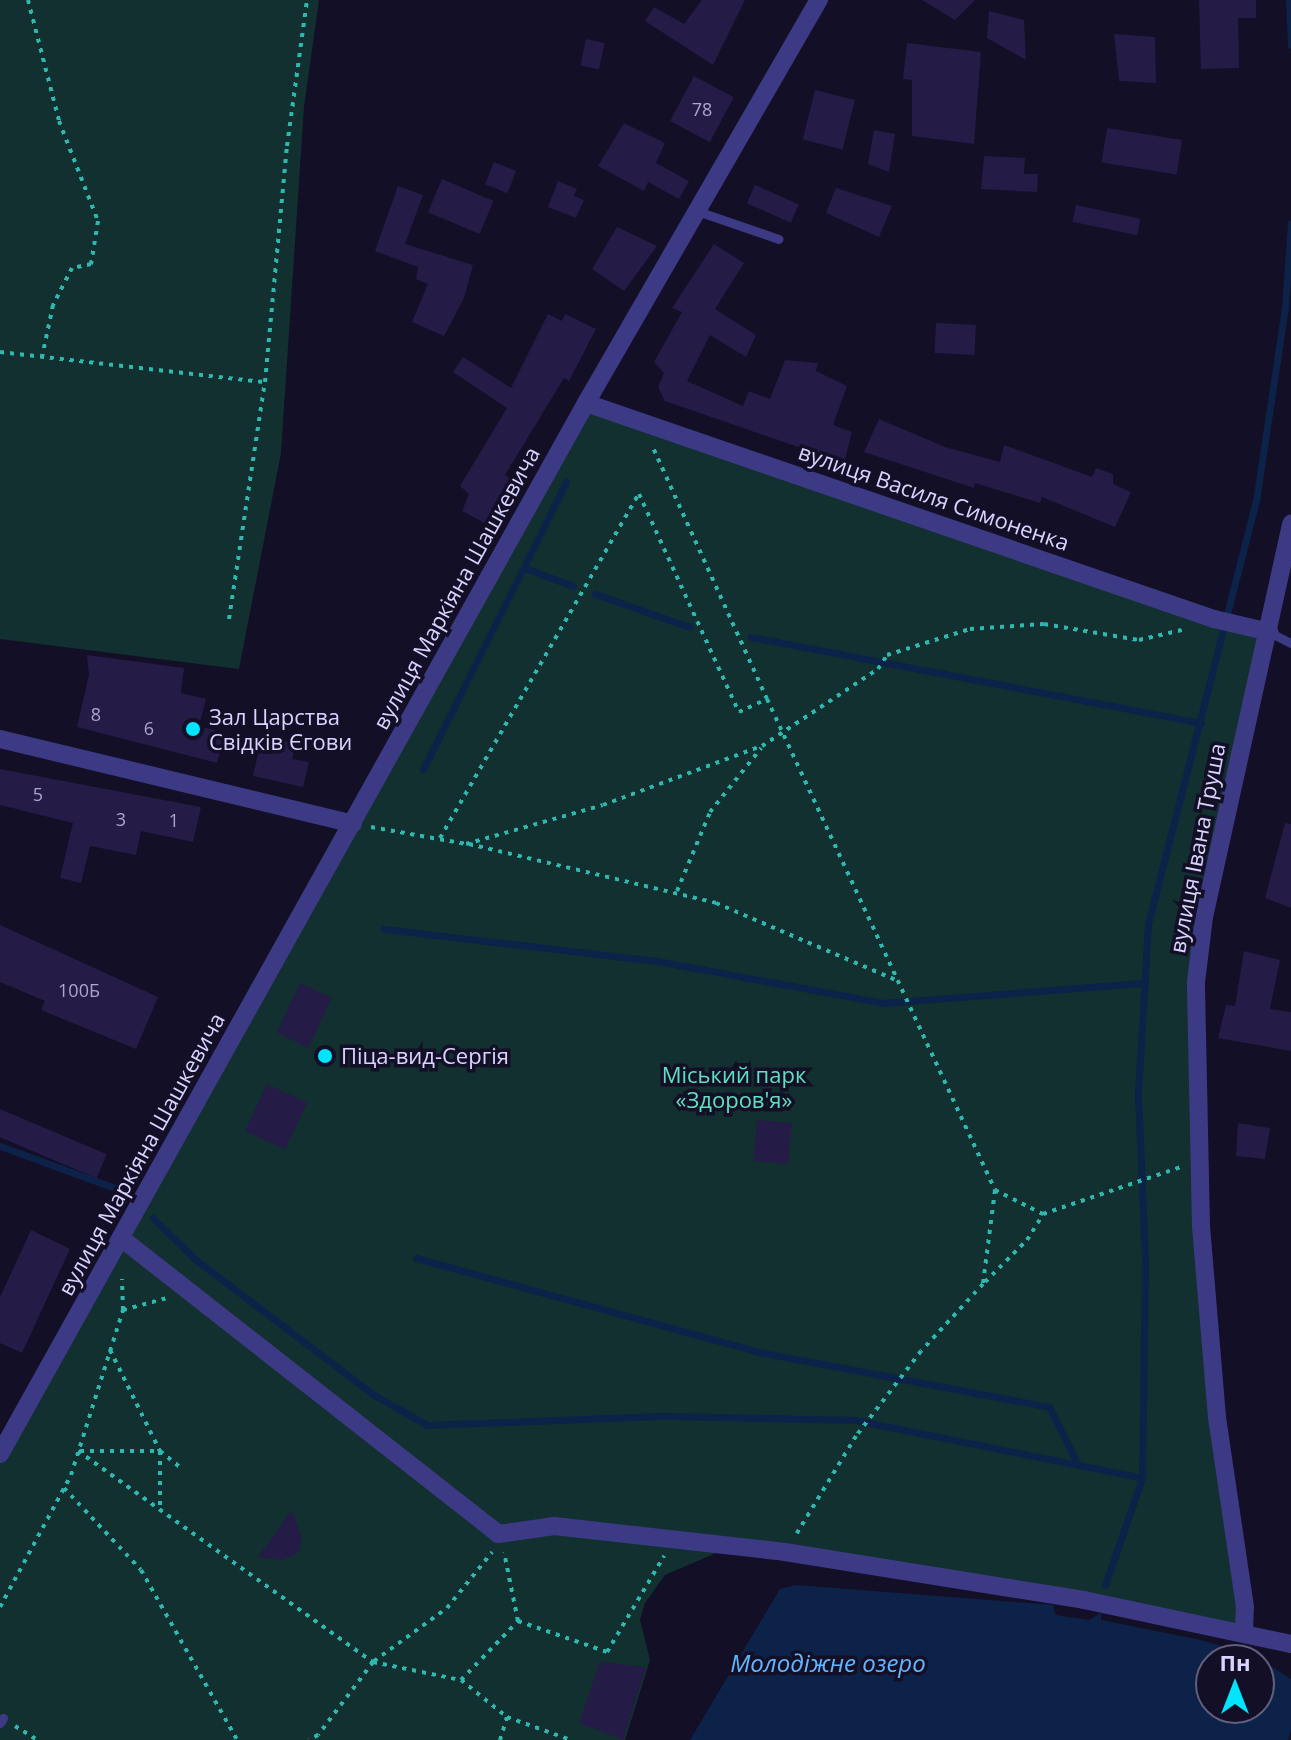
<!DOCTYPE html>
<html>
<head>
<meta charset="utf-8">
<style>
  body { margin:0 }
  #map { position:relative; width:1291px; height:1740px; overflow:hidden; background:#130f26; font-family:"Open Sans",sans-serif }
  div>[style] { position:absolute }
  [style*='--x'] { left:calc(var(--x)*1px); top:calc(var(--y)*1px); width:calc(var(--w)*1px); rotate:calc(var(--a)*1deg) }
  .green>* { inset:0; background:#12302f }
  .water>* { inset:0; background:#0c2248 }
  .stream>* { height:7px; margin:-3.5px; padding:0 3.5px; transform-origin:3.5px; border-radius:3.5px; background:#0c2248 }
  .building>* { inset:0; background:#241b47; transform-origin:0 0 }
  .path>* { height:4px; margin-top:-2px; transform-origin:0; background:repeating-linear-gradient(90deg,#2fb8b0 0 4px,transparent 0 10px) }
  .lane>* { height:9px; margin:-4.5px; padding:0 4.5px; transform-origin:4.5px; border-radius:4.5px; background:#3d3a85 }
  .street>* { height:18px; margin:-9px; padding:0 9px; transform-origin:9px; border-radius:9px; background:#3d3a85 }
  .dots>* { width:22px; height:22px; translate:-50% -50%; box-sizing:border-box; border:4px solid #130f26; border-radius:50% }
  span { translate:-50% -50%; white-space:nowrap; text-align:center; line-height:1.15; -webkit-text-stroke:7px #130f26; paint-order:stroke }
  .number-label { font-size:18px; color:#aca6d1 }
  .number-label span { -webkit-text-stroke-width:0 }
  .street-label { font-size:22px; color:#d9d4ff }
  .poi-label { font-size:22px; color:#d9d4ff }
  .left { translate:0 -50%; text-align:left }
  .park-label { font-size:22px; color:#5fe0c0 }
  .water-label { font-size:24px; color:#62b6ff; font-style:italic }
  .north { position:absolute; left:1195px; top:1644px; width:80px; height:80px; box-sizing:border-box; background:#130f26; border:2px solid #625e7d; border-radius:50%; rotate:0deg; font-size:22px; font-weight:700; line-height:32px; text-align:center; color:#d9d4ff }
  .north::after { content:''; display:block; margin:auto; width:28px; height:36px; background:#00e5ff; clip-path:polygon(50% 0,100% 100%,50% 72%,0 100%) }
</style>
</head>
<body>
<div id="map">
  <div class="green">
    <i style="clip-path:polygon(0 0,319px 0,304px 107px,281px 453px,239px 669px,0 639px)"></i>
    <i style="clip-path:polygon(586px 403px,1269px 632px,1204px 917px,1194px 1070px,1244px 1631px,885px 1569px,716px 1553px,665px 1575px,645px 1603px,640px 1620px,650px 1660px,625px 1740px,0 1740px,0 1454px)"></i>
  </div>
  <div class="water">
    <i style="clip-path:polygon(evenodd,796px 1585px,1053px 1605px,1056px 1615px,1089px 1620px,1101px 1613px,1101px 1620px,1201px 1640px,1257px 1657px,1291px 1679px,1291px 1730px,1288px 1740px,690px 1740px,780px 1589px,796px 1585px,1211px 1660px,1259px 1660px,1259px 1708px,1211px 1708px,1211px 1660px)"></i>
  </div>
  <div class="stream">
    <i style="--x:1289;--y:0;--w:45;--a:87.5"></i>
    <i style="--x:525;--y:568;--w:51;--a:20.6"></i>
    <i style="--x:595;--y:594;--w:100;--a:19.3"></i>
    <i style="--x:751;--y:637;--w:458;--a:10.8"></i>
    <i style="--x:423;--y:769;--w:321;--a:-63.5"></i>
    <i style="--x:384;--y:929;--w:275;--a:6.7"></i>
    <i style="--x:657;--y:961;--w:230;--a:10.5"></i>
    <i style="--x:883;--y:1003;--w:263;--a:-4.4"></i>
    <i style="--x:0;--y:1146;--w:134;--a:20.1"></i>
    <i style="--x:153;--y:1218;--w:60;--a:44.3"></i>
    <i style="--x:196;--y:1260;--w:223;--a:37.2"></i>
    <i style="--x:374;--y:1395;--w:61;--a:29.5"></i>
    <i style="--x:427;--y:1425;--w:239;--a:-2.2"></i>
    <i style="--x:666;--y:1416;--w:189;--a:1.2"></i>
    <i style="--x:855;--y:1420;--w:293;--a:11.4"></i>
    <i style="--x:416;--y:1258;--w:361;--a:15.3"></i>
    <i style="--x:764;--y:1353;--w:290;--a:10.7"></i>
    <i style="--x:1049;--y:1407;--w:65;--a:63.4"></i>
    <i style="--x:1105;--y:1585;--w:113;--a:-70.9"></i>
    <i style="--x:1142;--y:1478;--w:217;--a:-89.2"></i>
    <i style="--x:1145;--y:1261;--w:168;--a:-92.4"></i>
    <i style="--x:1138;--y:1093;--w:169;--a:-86.6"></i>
    <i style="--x:1148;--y:924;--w:437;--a:-75.7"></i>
    <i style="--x:1256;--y:501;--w:195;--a:-81.5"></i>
    <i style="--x:1285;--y:308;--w:85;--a:-86"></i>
  </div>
  <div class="building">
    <i style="clip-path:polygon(702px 0,745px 0,713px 65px,645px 21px,654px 7px,684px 24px)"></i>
    <i style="clip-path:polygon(922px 0,975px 0,955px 20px)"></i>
    <i style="clip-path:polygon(1199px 0,1256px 0,1256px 18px,1238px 18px,1239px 68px,1201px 69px)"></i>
    <i style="clip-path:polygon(989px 11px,1024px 20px,1026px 60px,987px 38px)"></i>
    <i style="clip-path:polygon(1114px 34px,1155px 37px,1156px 83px,1119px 81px)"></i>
    <i style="left:586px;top:39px;width:19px;height:27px;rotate:12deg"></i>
    <i style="clip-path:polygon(907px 43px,981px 52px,974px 144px,912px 136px,912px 80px,903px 79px)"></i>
    <i style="left:694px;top:76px;width:45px;height:51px;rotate:28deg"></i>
    <i style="left:815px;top:90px;width:41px;height:51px;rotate:14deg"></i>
    <i style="clip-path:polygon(624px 123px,665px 143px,656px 163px,689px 181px,679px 199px,648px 182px,644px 191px,598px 166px)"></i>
    <i style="left:1107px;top:128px;width:76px;height:35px;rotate:9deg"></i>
    <i style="clip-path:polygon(874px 130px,895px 134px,889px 172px,868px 164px)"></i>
    <i style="clip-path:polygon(984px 156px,1025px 158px,1024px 174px,1038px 174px,1037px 192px,981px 189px)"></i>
    <i style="left:494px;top:162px;width:24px;height:24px;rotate:22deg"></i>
    <i style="left:442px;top:179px;width:56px;height:36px;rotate:23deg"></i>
    <i style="clip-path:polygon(558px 181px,577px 189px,574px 196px,584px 200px,576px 218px,548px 207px)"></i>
    <i style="left:755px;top:185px;width:48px;height:20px;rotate:24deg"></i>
    <i style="clip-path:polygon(398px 186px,423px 195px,405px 244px,473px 265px,464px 298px,444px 336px,412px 322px,428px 284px,416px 279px,418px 267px,375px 251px)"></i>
    <i style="clip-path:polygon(836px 188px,892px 206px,879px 237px,826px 213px)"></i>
    <i style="left:1076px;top:205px;width:66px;height:17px;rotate:12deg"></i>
    <i style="clip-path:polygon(617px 227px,657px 246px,624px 291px,592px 269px)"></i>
    <i style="clip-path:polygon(714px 244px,744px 263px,715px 309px,756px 335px,746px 357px,710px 335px,687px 381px,743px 406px,749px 391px,770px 399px,785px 360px,818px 363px,816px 371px,847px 386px,833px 425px,852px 432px,844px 463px,665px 401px,658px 387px,664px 373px,654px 362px,682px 312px,672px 308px)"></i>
    <i style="clip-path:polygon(548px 314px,562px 321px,565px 314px,596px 329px,569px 381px,564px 378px,505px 475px,515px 481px,490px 526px,462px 511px,469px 494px,460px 486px,507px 408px,453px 372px,463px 357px,511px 388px)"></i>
    <i style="left:936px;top:323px;width:40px;height:30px;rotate:3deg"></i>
    <i style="clip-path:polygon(879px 419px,945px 447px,1000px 462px,1004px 445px,1092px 477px,1096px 468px,1113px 474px,1113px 484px,1131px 492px,1115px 527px,1042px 497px,1040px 503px,975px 483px,974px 488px,864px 452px)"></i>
    <i style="clip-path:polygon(87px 655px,184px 668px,181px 693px,206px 699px,199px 726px,225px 733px,217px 763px,77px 727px,89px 675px)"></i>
    <i style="clip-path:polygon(262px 736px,296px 743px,292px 759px,309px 762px,303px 787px,253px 776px)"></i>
    <i style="clip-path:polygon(0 769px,201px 807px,193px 842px,141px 831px,136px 855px,90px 846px,81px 883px,60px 878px,73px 823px,0 805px)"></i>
    <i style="clip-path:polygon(1285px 823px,1291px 824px,1291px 908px,1265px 898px)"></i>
    <i style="clip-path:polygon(0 925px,158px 997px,136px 1049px,41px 1010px,45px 1001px,0 982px)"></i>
    <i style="clip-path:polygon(1244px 951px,1280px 960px,1270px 1009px,1291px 1012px,1291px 1051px,1218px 1038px,1226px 1005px,1235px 1006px)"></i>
    <i style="left:300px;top:983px;width:35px;height:55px;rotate:25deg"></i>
    <i style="left:267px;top:1084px;width:44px;height:52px;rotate:25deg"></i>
    <i style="left:0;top:1109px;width:116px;height:26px;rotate:23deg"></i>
    <i style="left:757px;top:1120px;width:35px;height:41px;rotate:5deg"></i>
    <i style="clip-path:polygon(1238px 1123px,1270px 1128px,1265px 1159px,1236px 1156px)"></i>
    <i style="clip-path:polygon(31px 1230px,70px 1249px,22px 1353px,0 1343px,0 1297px)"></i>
    <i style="clip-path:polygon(292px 1510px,302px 1538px,298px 1553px,282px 1560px,258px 1557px)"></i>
    <i style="clip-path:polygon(600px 1662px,646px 1667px,623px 1740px,579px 1723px)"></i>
  </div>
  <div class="path">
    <i style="--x:28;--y:0;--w:125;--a:75.6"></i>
    <i style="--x:59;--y:121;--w:107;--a:68.7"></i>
    <i style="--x:98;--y:221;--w:44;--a:99.2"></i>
    <i style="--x:91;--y:264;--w:19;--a:168"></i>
    <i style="--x:72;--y:268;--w:42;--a:117.2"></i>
    <i style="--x:53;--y:305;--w:53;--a:101.9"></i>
    <i style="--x:0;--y:352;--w:266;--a:6.5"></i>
    <i style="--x:639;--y:494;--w:240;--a:65.4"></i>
    <i style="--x:739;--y:712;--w:31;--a:-25"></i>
    <i style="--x:767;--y:699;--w:276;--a:-114.4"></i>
    <i style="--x:229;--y:619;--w:240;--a:-81.4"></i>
    <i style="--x:265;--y:382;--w:237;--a:-84.7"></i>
    <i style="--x:287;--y:146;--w:147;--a:-82.2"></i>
    <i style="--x:767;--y:699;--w:541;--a:65.09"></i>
    <i style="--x:995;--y:1190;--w:95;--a:97.3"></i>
    <i style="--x:983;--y:1284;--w:91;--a:132.8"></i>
    <i style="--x:921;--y:1351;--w:107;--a:127.4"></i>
    <i style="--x:856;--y:1436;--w:114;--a:121.3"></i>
    <i style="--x:371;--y:827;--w:97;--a:10.1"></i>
    <i style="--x:466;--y:844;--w:142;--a:-15.9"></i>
    <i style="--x:603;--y:805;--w:170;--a:-20.4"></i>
    <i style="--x:762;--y:746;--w:139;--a:-33.6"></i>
    <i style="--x:878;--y:669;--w:17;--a:-57"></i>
    <i style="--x:887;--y:655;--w:87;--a:-17.4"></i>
    <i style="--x:970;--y:629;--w:74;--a:-3.9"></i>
    <i style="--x:1044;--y:624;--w:96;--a:9.6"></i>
    <i style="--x:1139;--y:640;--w:44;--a:-13.1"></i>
    <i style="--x:440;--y:838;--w:397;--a:-60"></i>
    <i style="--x:469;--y:844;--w:254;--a:13.4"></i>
    <i style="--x:716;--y:903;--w:196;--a:23.2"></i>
    <i style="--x:677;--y:891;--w:86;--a:-67.3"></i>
    <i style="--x:710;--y:812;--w:82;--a:-51.4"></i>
    <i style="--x:995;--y:1190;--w:54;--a:26.6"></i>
    <i style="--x:985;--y:1282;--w:59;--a:-45"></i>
    <i style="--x:1027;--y:1240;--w:31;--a:-58"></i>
    <i style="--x:1043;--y:1214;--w:146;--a:-18.8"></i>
    <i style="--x:123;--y:1310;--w:46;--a:-15.3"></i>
    <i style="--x:110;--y:1350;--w:113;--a:63.7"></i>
    <i style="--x:160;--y:1451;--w:56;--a:90"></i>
    <i style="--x:78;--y:1451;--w:363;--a:35.6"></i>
    <i style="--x:373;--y:1662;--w:91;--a:127"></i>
    <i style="--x:318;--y:1735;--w:10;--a:151"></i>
    <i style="--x:80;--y:1451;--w:80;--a:0"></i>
    <i style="--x:160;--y:1451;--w:28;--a:39"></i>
    <i style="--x:64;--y:1488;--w:112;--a:46.8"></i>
    <i style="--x:141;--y:1570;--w:195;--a:60.5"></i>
    <i style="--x:0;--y:1607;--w:150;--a:-61.7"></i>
    <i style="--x:71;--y:1475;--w:173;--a:-72.5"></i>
    <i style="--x:123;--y:1310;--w:31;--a:-92"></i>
    <i style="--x:518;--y:1621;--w:94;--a:19.2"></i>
    <i style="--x:607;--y:1652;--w:112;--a:-59.3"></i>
    <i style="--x:374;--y:1661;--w:90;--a:-36"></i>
    <i style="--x:447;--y:1608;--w:72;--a:-51.2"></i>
    <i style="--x:373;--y:1662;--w:90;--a:11.6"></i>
    <i style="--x:461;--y:1680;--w:59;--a:38.8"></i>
    <i style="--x:507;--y:1717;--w:68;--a:19.8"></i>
    <i style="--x:461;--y:1680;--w:82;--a:-46"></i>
    <i style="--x:518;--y:1621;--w:70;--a:-101.5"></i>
    <i style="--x:15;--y:1726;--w:26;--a:32"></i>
    <i style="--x:500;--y:1740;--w:24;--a:-73"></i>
  </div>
  <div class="lane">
    <i style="--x:700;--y:212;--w:83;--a:18.9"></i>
    <i style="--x:1269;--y:632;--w:25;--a:27"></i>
    <i style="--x:0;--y:1723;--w:6;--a:-59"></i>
  </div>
  <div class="street">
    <i style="--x:586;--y:403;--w:664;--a:18.98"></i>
    <i style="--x:1214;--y:619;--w:57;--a:13.3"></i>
    <i style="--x:0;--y:739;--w:363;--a:13.5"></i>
    <i style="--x:121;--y:1238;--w:479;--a:38.1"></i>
    <i style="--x:498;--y:1534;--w:57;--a:-8.1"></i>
    <i style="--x:554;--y:1526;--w:232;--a:6.4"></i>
    <i style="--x:785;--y:1552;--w:303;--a:9.1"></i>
    <i style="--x:1084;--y:1600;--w:212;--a:12"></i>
    <i style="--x:0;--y:1454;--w:1203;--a:-60.86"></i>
    <i style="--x:586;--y:403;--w:466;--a:-60"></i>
    <i style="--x:1244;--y:1631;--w:24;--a:-88"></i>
    <i style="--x:1245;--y:1607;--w:192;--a:-98.4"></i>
    <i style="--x:1217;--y:1417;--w:192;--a:-94.8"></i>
    <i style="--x:1201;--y:1226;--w:244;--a:-91.2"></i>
    <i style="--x:1196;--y:982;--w:65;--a:-83"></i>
    <i style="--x:1204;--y:917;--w:403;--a:-77.5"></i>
  </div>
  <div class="dots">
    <i style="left:193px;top:729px;background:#00e5ff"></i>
    <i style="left:325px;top:1056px;background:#00e5ff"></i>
  </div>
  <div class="number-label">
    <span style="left:702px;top:109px">78</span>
    <span style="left:96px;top:714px">8</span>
    <span style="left:149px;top:728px">6</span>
    <span style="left:38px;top:794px">5</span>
    <span style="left:121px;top:819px">3</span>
    <span style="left:174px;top:820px">1</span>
    <span style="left:79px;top:990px">100Б</span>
  </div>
  <div class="street-label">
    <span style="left:934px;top:497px;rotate:19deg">вулиця Василя Симоненка</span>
    <span style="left:456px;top:588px;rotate:-61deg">вулиця Маркіяна Шашкевича</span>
    <span style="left:1197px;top:848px;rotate:-79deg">вулиця Івана Труша</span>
    <span style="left:141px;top:1154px;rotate:-61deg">вулиця Маркіяна Шашкевича</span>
  </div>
  <div class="poi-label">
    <span class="left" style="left:209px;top:729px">Зал Царства<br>Свідків Єгови</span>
    <span class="left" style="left:341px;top:1056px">Піца-вид-Сергія</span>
  </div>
  <div class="park-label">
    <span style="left:734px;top:1087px">Міський парк<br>«Здоров'я»</span>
  </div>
  <div class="water-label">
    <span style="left:828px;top:1663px">Молодіжне озеро</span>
  </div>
  <div class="north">Пн</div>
</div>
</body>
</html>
